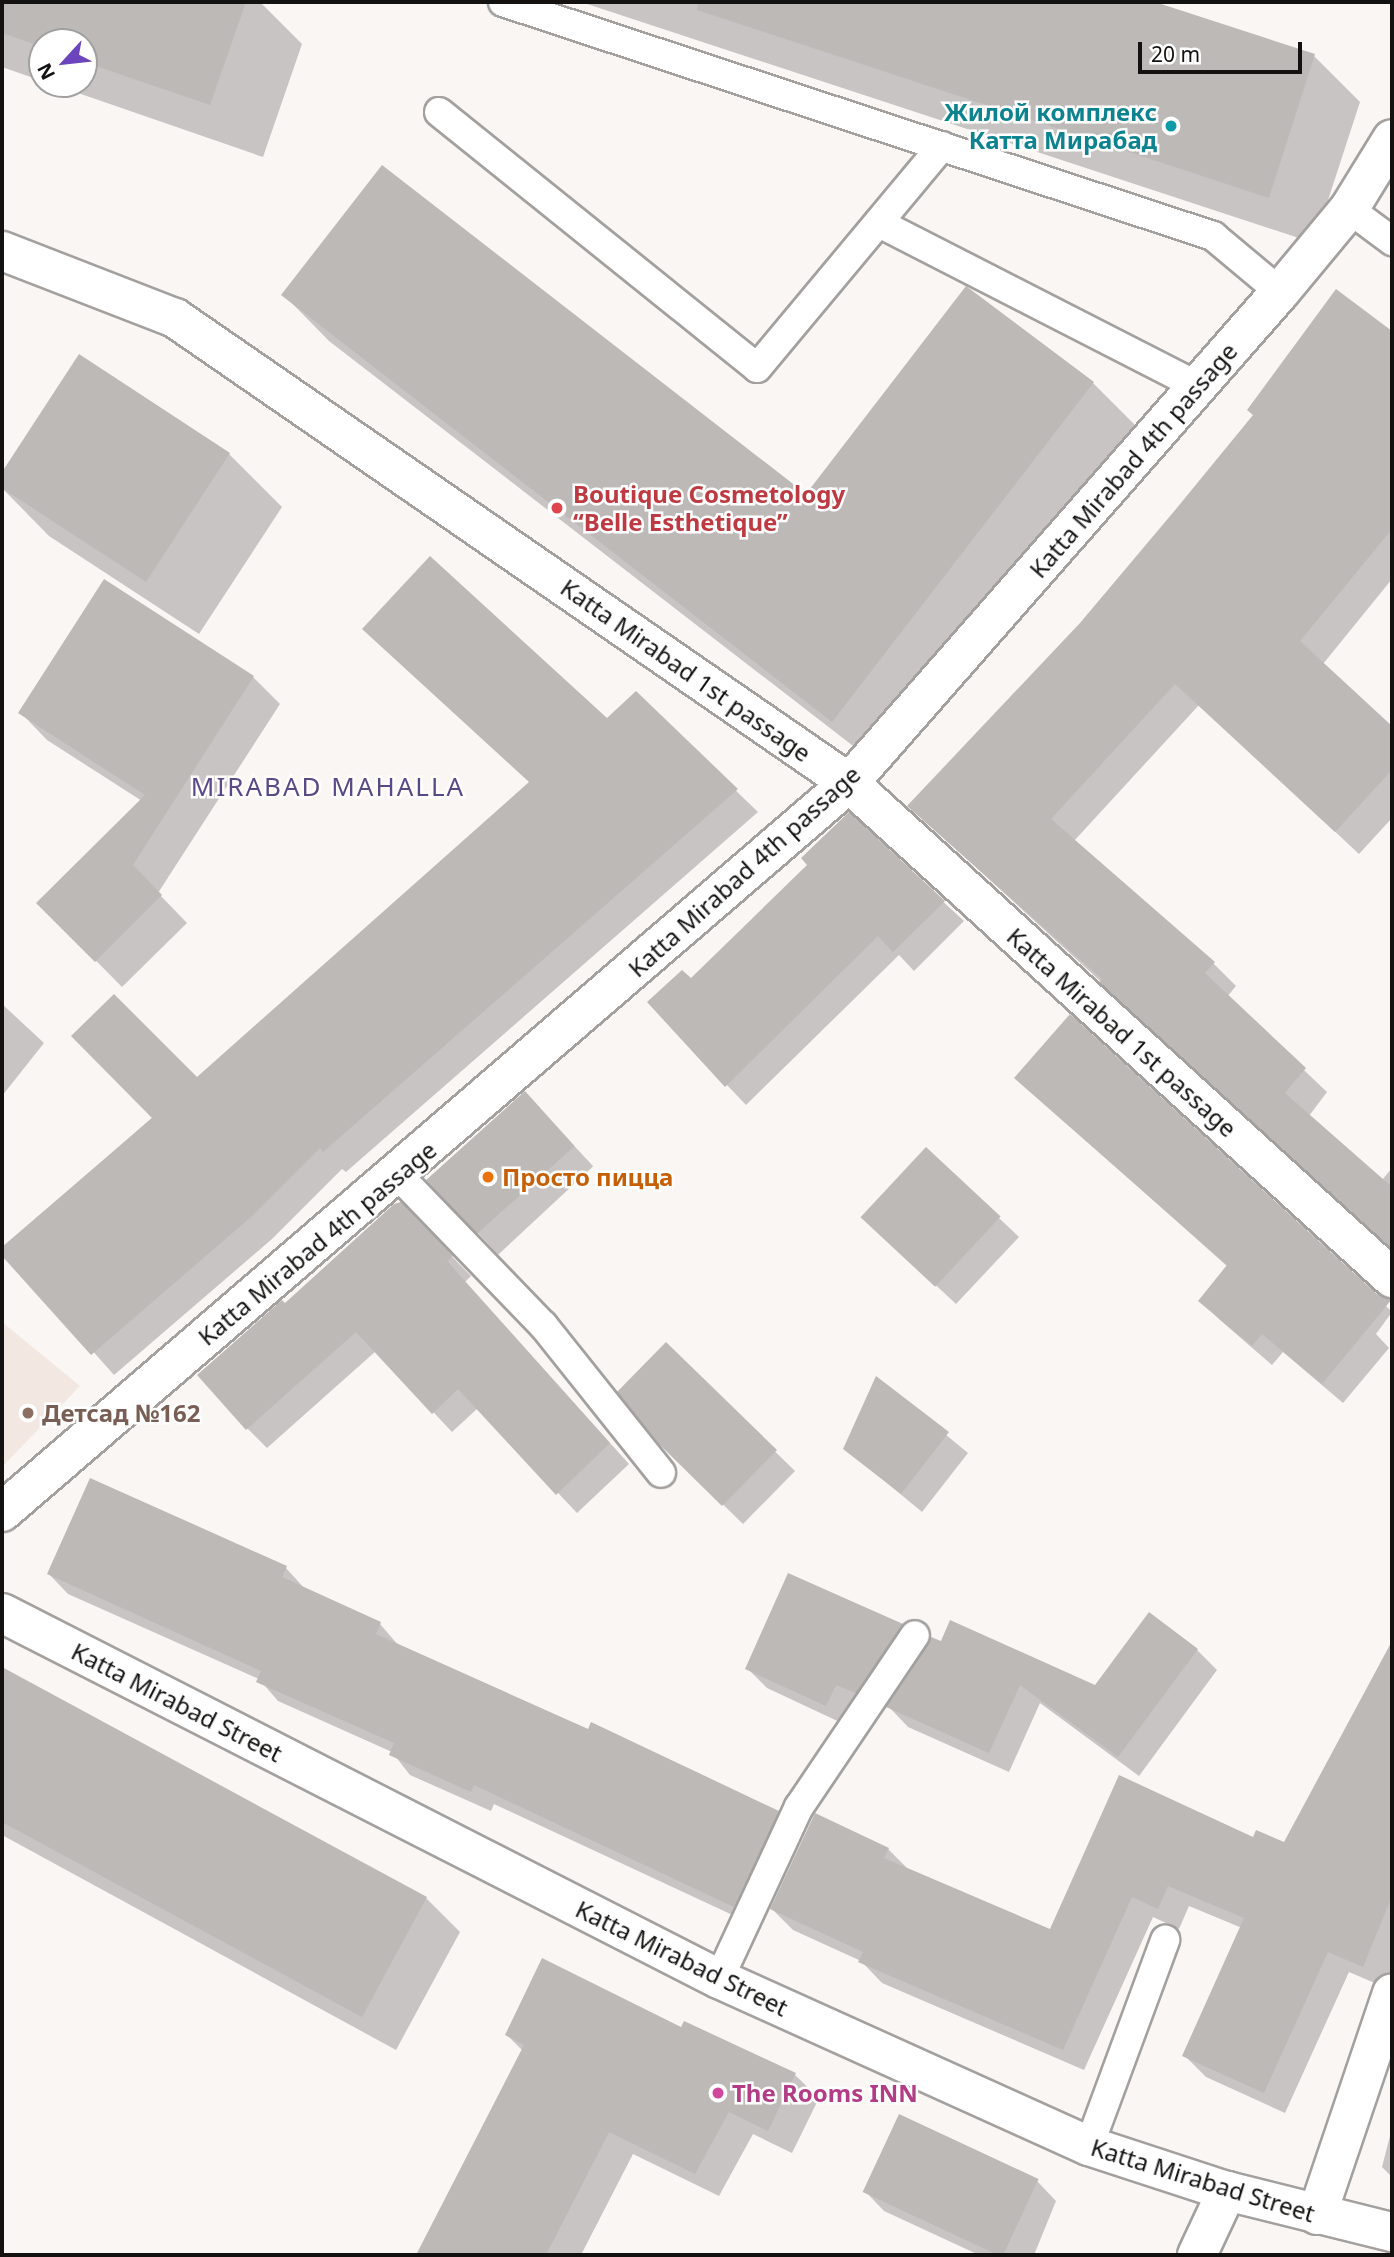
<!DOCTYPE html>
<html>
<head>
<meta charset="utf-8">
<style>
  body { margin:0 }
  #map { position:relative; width:1394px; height:2257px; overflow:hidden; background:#f9f6f4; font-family:"Noto Sans",sans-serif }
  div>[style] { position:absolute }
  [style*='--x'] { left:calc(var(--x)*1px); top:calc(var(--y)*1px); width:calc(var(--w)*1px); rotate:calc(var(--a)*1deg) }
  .built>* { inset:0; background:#f2e7e1 }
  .shadow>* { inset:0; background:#0003; transform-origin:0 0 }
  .building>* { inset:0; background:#bcb9b7; transform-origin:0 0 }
  .roads { filter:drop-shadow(2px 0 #a3a09e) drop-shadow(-2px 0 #a3a09e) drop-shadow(0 2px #a3a09e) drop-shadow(0 -2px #a3a09e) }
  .service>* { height:28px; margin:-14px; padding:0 14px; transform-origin:14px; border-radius:14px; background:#fff }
  .minor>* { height:38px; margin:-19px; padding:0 19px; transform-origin:19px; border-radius:19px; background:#fff }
  .dots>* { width:19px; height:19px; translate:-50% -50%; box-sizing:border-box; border:4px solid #fff; border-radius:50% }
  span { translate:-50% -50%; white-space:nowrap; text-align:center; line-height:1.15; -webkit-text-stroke:5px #fff; paint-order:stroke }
  .culture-label { font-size:24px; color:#0d838f; font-weight:700 }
  .right { translate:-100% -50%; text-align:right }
  .street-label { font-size:24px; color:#131211 }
  .health-label { font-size:24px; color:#be3a42; font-weight:700 }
  .left { translate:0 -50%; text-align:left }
  .food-label { font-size:24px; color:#c56008; font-weight:700 }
  .education-label { font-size:24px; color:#785e54; font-weight:700 }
  .hotel-label { font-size:24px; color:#b23c85; font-weight:700 }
  .neighbourhood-label { font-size:26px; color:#594987; letter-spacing:2px }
  .frame { position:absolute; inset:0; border:4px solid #131211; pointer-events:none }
  .north { position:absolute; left:28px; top:28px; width:70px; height:70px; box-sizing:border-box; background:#fff; border:2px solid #a1a0a0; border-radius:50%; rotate:243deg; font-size:19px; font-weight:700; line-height:28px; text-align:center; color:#131211 }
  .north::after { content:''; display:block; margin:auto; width:24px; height:32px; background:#6c45be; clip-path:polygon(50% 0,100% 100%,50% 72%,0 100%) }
  .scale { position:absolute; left:1138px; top:42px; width:164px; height:32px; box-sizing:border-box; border:4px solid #131211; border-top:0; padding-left:9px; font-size:21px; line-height:24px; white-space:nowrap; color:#131211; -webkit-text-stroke:5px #fff; paint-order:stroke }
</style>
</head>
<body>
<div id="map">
  <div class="built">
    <i style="clip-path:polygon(2px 1322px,80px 1386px,2px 1467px)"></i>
  </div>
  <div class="shadow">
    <i style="clip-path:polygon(2px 2px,260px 2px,302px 44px,263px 157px,52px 84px,84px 84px,84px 42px,42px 42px,42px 81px,2px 67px)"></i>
    <i style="clip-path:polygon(581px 2px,1149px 2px,1314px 56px,1360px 102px,1314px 243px)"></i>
    <i style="clip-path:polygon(966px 289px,1093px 383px,1139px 429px,879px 766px,329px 341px,284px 295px,806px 496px)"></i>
    <i style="clip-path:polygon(1336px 292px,1392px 333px,1392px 579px,1323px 664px,1392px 729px,1392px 818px,1359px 854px,1199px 705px,1074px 841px,1214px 964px,1236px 986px,1227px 997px,1327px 1092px,1309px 1116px,1382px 1180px,1392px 1168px,1392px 1248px,909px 806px,1081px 624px,1255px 416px)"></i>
    <i style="clip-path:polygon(79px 356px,229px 454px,282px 507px,199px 634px,49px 536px,2px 488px,2px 475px)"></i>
    <i style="clip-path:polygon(253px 677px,280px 704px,158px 893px,187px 923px,122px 987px,39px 903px,142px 801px,47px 740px,21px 713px)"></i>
    <i style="clip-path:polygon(636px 694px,758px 812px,346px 1172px,342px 1169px,272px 1239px,114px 1375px,2px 1249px)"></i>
    <i style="clip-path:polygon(849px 815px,964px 921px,914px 971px,899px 955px,746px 1105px,727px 1085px,691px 981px,810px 865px)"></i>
    <i style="clip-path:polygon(2px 1004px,44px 1043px,2px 1096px)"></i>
    <i style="clip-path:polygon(1016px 1078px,1374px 1294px,1392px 1312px,1376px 1334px,1389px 1348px,1343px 1403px,1283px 1352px,1272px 1365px,1220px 1320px,1200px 1300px,1228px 1267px)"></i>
    <i style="left:525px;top:1093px;width:100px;height:130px;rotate:47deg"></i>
    <i style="clip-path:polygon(926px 1149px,1019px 1237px,956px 1304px,883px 1236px)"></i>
    <i style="clip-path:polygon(401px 1204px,471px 1276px,465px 1282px,629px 1464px,577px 1513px,478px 1408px,452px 1432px,376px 1351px,267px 1448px,247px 1428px,285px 1305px)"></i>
    <i style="clip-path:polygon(666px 1345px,795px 1471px,743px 1524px,661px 1444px)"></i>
    <i style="clip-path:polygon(877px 1378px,968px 1453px,922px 1512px,846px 1449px)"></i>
    <i style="clip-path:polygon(286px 1568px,305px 1589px,380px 1624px,399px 1646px,778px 1813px,797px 1832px,754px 1925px,494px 1804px,491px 1811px,410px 1775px,392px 1752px,278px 1701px,259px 1679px,68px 1594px,49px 1574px)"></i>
    <i style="clip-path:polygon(902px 1626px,921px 1645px,846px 1725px,767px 1688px,747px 1668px)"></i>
    <i style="clip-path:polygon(932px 1639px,1095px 1687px,1197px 1650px,1217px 1670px,1139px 1776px,1040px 1703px,1009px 1772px,908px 1727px,889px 1707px)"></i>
    <i style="clip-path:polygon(1392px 1650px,1392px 1968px,1384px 1987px,1349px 1972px,1285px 2113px,1206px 2077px,1184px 2055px,1242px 1928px,1189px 1906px,1179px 1929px,1153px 1917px,1084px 2070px,882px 1983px,861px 1961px,793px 1930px,772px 1909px,888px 1849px,910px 1871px,1051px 1931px,1254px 1839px,1285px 1844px)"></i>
    <i style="clip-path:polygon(2px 1670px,426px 1898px,460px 1932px,396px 2050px,2px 1835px)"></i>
    <i style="clip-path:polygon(684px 2023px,795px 2075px,819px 2098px,792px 2153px,753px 2134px,719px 2196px,633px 2154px,581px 2255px,428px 2255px,421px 2249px,523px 2051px,507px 2035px,682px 2029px)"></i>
    <i style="clip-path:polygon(1392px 2128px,1392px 2177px,1382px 2167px)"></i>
    <i style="clip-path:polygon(1037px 2181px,1056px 2201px,1034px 2255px,979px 2255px,884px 2211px,865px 2191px)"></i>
  </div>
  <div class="building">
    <i style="clip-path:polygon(2px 2px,246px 2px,210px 105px,84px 62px,84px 42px,42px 42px,42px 47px,2px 33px)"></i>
    <i style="clip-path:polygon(698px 2px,1155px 2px,1315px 54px,1269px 198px,697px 10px)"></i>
    <i style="clip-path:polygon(382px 165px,806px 494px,966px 286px,1094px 382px,832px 722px,281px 295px)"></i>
    <i style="clip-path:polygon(1336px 289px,1392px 331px,1392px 529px,1300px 641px,1392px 726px,1392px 770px,1335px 832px,1175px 684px,1051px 819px,1215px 962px,1205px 973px,1306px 1068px,1285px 1093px,1392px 1187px,1392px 1249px,1099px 982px,1102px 979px,907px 806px,1080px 623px,1176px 509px,1253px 415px,1247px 410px)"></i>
    <i style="clip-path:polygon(79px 354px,230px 453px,146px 582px,2px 488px,2px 472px)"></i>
    <i style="clip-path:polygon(430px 556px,607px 718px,636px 691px,738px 789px,323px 1152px,320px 1148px,251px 1217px,91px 1355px,2px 1256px,2px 1247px,152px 1118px,71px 1036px,114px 994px,197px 1077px,529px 782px,362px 629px)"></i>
    <i style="clip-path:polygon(104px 579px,254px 676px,133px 865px,162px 895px,95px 962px,36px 903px,145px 795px,18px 713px)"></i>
    <i style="clip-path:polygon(849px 812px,945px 901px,893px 952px,878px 936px,725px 1087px,647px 1002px,682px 970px,691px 978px,807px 865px,801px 858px)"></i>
    <i style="clip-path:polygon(1070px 1014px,1377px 1294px,1392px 1299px,1322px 1384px,1262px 1334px,1252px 1346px,1198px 1301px,1227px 1265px,1014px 1078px)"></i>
    <i style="left:525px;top:1091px;width:74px;height:133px;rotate:48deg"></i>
    <i style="left:926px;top:1147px;width:102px;height:96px;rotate:43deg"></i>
    <i style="clip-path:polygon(401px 1202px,453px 1256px,447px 1261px,610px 1443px,556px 1495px,458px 1389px,432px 1414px,356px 1332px,246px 1430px,197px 1375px,282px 1300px,285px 1303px,394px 1204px)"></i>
    <i style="clip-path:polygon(666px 1342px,777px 1450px,722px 1506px,660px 1445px,617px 1392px)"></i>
    <i style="clip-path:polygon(876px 1376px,949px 1432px,901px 1494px,843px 1449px)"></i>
    <i style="clip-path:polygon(90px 1478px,287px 1566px,282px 1577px,381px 1622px,376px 1634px,588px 1729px,591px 1722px,779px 1811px,734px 1907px,474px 1785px,471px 1792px,389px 1755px,394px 1743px,256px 1682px,261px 1671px,47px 1574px)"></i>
    <i style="clip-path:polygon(788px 1573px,903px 1624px,856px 1693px,836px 1685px,826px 1706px,745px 1669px)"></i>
    <i style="clip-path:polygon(1149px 1612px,1198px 1649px,1118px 1757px,1020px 1685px,989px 1753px,886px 1707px,931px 1637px,941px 1641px,950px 1620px,1095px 1685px)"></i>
    <i style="clip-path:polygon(1392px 1641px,1392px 1896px,1363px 1967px,1328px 1952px,1264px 2093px,1182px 2056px,1244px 1918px,1168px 1886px,1158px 1909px,1132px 1897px,1063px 2050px,858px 1962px,863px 1952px,770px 1909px,815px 1813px,889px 1848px,884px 1858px,1050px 1929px,1119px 1775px,1253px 1837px,1256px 1830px,1284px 1842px)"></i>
    <i style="clip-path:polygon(2px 1667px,427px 1897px,362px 2017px,2px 1822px)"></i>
    <i style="clip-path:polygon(542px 1958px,681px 2027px,684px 2021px,796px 2073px,768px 2131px,729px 2112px,695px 2174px,609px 2132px,546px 2255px,416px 2255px,524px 2045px,505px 2035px)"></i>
    <i style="left:899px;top:2114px;width:154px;height:86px;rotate:25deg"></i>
  </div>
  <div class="roads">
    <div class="service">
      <i style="--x:503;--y:2;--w:748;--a:18.24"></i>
      <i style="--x:1213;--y:236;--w:87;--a:39.9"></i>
      <i style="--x:439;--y:112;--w:408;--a:38.8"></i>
      <i style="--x:757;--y:368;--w:289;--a:-50.2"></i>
      <i style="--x:1349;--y:209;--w:54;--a:36.7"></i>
      <i style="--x:879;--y:223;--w:357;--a:27.1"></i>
      <i style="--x:398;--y:1175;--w:209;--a:46"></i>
      <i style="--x:543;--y:1325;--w:189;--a:51.4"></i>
      <i style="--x:719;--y:1979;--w:190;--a:-65.1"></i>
      <i style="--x:799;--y:1807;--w:207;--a:-56"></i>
      <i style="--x:1089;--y:2146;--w:220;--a:-69.7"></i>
    </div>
    <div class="minor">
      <i style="--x:2;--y:251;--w:186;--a:21.2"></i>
      <i style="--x:175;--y:318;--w:819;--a:34.6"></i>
      <i style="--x:849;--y:783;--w:735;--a:42.35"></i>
      <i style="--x:2;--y:1512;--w:1118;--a:-40.72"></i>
      <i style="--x:849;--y:783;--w:653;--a:-48.72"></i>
      <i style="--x:1280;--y:292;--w:108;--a:-50.3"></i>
      <i style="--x:1349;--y:209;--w:82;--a:-58.4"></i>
      <i style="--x:2;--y:1613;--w:805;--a:27.04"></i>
      <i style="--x:719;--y:1979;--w:406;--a:24.3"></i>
      <i style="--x:1089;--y:2146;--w:145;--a:18.1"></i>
      <i style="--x:1227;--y:2191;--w:170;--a:14"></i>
      <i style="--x:1317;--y:2215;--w:234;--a:-71.3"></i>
      <i style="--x:1197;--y:2255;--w:71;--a:-64.9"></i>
    </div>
  </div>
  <div class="dots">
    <i style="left:1171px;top:126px;background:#0f9aa8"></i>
    <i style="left:557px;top:508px;background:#e0444e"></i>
    <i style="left:488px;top:1177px;background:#e8710a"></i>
    <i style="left:28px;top:1413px;background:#8d6e63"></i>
    <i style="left:718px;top:2093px;background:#d1479c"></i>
  </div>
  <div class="culture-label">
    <span class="right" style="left:1157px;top:126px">Жилой комплекс<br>Катта Мирабад</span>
  </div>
  <div class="street-label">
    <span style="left:1133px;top:460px;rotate:-49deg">Katta Mirabad 4th passage</span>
    <span style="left:686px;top:670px;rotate:35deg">Katta Mirabad 1st passage</span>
    <span style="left:744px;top:871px;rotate:-42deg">Katta Mirabad 4th passage</span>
    <span style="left:1122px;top:1032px;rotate:42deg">Katta Mirabad 1st passage</span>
    <span style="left:317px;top:1243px;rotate:-40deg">Katta Mirabad 4th passage</span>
    <span style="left:177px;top:1702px;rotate:27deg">Katta Mirabad Street</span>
    <span style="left:682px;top:1958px;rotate:26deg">Katta Mirabad Street</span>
    <span style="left:1203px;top:2180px;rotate:17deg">Katta Mirabad Street</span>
  </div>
  <div class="health-label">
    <span class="left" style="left:573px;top:508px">Boutique Cosmetology<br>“Belle Esthetique”</span>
  </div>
  <div class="food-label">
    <span class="left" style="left:502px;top:1177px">Просто пицца</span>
  </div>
  <div class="education-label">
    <span class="left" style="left:42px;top:1413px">Детсад №162</span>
  </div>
  <div class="hotel-label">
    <span class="left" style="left:732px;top:2093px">The Rooms INN</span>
  </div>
  <div class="neighbourhood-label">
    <span style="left:328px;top:787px">MIRABAD MAHALLA</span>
  </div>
  <div class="frame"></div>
  <div class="north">N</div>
  <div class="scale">20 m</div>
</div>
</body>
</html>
